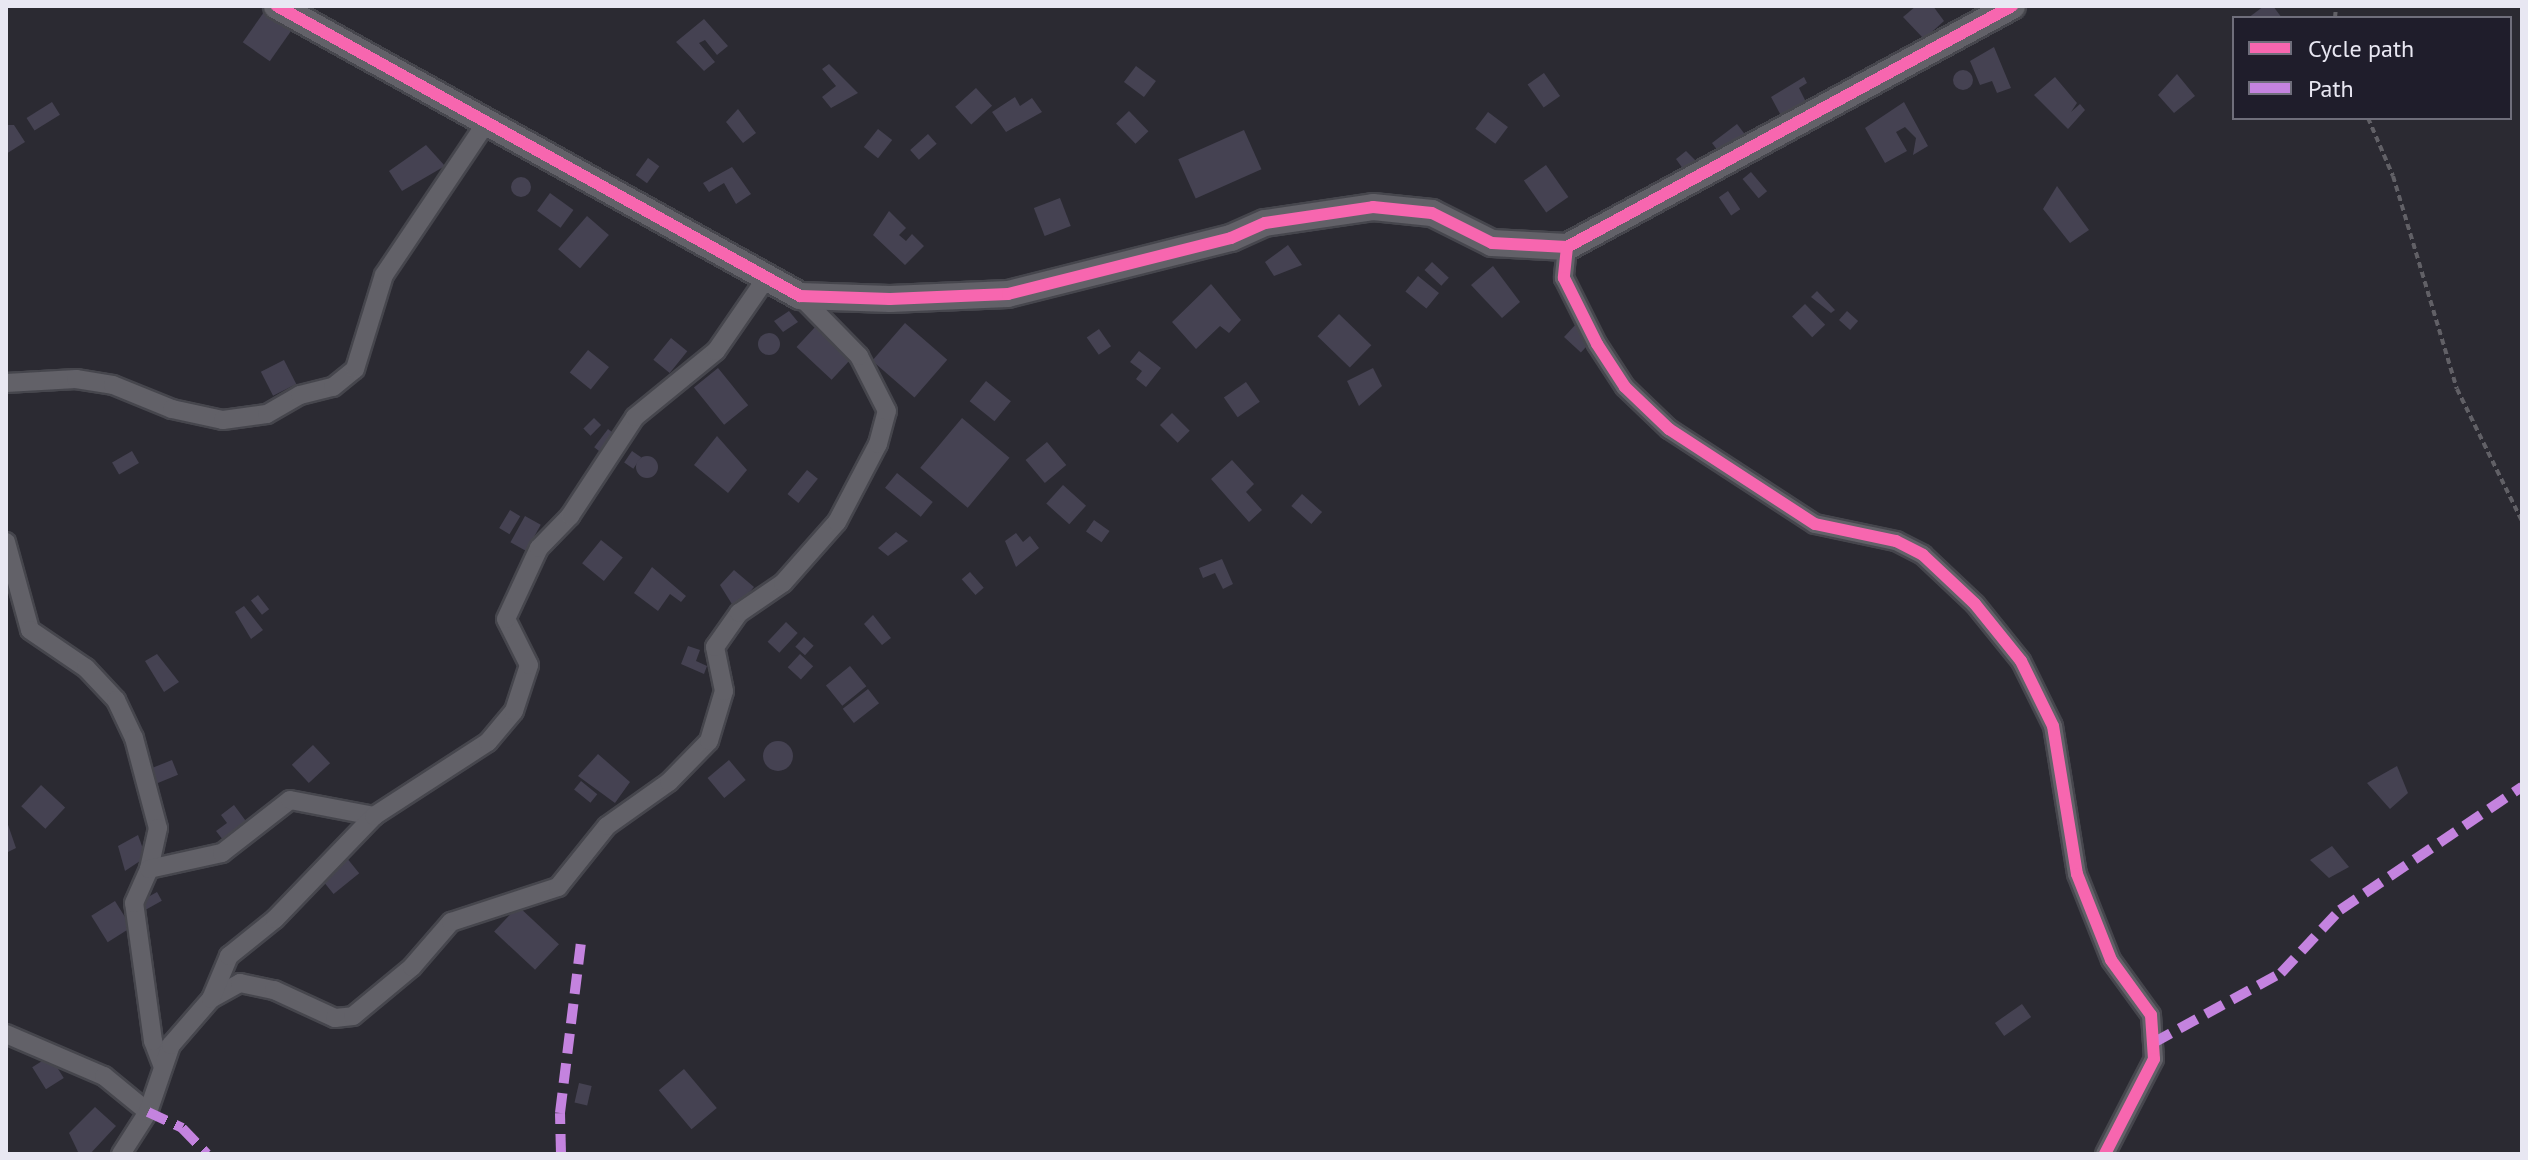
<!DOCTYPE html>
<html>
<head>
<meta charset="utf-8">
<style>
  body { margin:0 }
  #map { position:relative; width:2528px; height:1160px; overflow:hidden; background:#2b2a32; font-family:"PT Sans",sans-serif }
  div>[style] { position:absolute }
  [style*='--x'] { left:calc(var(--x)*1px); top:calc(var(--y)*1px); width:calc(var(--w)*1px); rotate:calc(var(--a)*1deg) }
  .building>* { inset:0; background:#454252; transform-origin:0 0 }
  .round { border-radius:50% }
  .path>* { height:4px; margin-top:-2px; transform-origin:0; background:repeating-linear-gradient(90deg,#616066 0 6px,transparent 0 10px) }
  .roads { filter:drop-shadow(2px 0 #46464d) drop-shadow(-2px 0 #46464d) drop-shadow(0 2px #46464d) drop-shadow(0 -2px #46464d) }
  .street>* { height:18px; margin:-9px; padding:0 9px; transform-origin:9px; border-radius:9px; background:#626168 }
  .secondary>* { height:26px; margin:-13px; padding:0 13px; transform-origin:13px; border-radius:13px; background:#626168 }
  .quiet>* { height:10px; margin-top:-5px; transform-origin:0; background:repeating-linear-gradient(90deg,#c483df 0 20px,transparent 0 30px) }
  .cycleway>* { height:12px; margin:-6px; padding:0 6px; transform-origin:6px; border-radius:6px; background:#f766af }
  span { translate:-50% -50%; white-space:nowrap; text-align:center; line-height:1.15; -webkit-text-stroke:7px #1f1d2b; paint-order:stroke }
  .frame { position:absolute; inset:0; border:8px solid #e8e7f2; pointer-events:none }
  .legend { position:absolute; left:2232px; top:16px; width:280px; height:104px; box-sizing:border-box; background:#1f1d2b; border:2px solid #6f6e7b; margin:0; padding:10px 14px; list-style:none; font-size:24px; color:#e8e7f2 }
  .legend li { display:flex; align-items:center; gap:16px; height:40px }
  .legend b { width:40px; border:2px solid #6f6e7b }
</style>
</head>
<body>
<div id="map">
  <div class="building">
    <i style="clip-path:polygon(1916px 6px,1933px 6px,1944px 21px,1924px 39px,1903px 17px)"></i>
    <i style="clip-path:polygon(2264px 6px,2273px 6px,2282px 18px,2248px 18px)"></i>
    <i style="left:264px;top:12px;width:33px;height:37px;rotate:35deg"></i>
    <i style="clip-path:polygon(704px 19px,728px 46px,717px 55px,705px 40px,699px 43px,715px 62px,704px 71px,676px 42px)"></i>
    <i style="clip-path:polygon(1994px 47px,2011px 88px,1997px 93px,1992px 81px,1980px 85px,1970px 61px)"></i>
    <i style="clip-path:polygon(829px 64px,858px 93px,831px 108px,822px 97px,836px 86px,822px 69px)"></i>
    <i style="left:1136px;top:66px;width:25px;height:20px;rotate:37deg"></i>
    <i class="round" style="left:1953px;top:70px;width:20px;height:20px"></i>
    <i style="left:1544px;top:73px;width:28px;height:20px;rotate:55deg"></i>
    <i style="clip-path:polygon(2177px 74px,2195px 96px,2174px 113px,2158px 95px)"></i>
    <i style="clip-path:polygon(1804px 77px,1807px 83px,1799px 88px,1811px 112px,1786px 125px,1771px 97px)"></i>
    <i style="clip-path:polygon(2055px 77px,2077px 103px,2071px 112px,2080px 104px,2085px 110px,2068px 129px,2034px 95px)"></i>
    <i style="left:976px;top:88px;width:24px;height:28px;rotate:48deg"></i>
    <i style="clip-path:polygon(1015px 97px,1020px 106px,1032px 98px,1042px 112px,1006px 132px,992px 112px)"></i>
    <i style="left:52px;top:102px;width:15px;height:30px;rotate:58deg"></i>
    <i style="clip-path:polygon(1904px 102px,1928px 146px,1913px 155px,1916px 138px,1905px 127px,1896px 132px,1907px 151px,1885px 163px,1865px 128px)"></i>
    <i style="clip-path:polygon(738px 109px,756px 133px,743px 143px,726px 122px)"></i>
    <i style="left:1129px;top:111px;width:28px;height:18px;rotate:46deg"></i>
    <i style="left:1488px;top:112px;width:25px;height:21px;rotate:37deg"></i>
    <i style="clip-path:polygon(1737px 124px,1747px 137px,1718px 151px,1712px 143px)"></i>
    <i style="clip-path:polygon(6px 125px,14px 125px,25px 142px,6px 154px)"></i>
    <i style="left:878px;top:129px;width:18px;height:23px;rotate:38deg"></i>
    <i style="left:1244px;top:130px;width:43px;height:72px;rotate:66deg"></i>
    <i style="left:928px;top:134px;width:13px;height:24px;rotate:48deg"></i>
    <i style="clip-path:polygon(426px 145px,445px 166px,402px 191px,389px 171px)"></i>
    <i style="clip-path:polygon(1686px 151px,1705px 170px,1691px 180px,1676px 159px)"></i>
    <i style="left:648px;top:158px;width:14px;height:21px;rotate:36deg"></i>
    <i style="left:1546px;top:165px;width:39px;height:27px;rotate:55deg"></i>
    <i style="clip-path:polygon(732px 167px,751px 194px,736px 204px,724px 183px,709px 192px,703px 183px)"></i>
    <i style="left:1751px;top:172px;width:25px;height:11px;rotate:50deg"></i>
    <i class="round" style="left:511px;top:177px;width:20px;height:20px"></i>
    <i style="clip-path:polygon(2057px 186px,2089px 230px,2070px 243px,2043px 209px)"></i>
    <i style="left:1728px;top:191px;width:22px;height:11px;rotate:56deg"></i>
    <i style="left:550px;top:193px;width:29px;height:22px;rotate:36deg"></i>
    <i style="left:1060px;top:198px;width:30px;height:28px;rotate:69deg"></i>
    <i style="clip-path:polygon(889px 211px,906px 228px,899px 235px,906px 241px,912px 234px,924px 246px,905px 265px,873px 235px)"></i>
    <i style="left:587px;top:216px;width:29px;height:44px;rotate:41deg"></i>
    <i style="clip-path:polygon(1288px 245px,1302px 265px,1274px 276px,1265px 262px)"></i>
    <i style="left:1432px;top:262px;width:23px;height:11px;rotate:43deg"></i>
    <i style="clip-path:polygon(1493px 266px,1520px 302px,1502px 318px,1471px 285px)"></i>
    <i style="left:1418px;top:276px;width:27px;height:20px;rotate:39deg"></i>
    <i style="clip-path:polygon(1211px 284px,1241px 320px,1229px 333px,1220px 326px,1196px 349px,1172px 322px)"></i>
    <i style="clip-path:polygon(1817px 291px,1835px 310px,1831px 313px,1811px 297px)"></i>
    <i style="left:1805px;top:304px;width:29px;height:18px;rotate:46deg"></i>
    <i style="clip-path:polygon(789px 311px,798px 322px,783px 332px,774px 321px)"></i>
    <i style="left:1847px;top:311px;width:15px;height:12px;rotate:42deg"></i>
    <i style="left:1339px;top:314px;width:45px;height:31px;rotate:44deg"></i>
    <i style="left:905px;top:323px;width:56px;height:50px;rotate:41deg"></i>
    <i style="left:1577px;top:323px;width:23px;height:19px;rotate:43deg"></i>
    <i style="left:817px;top:325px;width:48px;height:30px;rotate:43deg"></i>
    <i style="left:1099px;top:329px;width:21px;height:15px;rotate:55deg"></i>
    <i class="round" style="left:758px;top:333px;width:22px;height:22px"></i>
    <i style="left:671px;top:338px;width:21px;height:28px;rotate:39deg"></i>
    <i style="left:588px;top:350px;width:27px;height:29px;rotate:39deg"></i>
    <i style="clip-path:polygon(1139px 351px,1161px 368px,1146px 387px,1136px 379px,1142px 371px,1130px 362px)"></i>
    <i style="left:284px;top:360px;width:27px;height:26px;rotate:63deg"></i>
    <i style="left:718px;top:368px;width:48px;height:31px;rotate:51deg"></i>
    <i style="clip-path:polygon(1373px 368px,1382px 386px,1359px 406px,1347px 381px)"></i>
    <i style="left:986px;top:381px;width:32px;height:26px;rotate:39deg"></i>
    <i style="left:1246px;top:382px;width:24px;height:27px;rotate:55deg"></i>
    <i style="left:1172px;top:413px;width:25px;height:17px;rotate:45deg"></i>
    <i style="left:594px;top:418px;width:10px;height:15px;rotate:45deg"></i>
    <i style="left:962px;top:418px;width:62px;height:65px;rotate:40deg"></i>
    <i style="left:608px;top:429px;width:15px;height:23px;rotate:37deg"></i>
    <i style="clip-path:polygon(717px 436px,747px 470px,728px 493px,694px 465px)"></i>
    <i style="left:1047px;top:442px;width:30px;height:28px;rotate:50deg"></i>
    <i style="left:132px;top:451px;width:14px;height:23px;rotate:60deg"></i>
    <i style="left:632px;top:451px;width:11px;height:14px;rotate:34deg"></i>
    <i class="round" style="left:636px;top:456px;width:22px;height:22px"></i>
    <i style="clip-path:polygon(1232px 460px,1254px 484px,1246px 492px,1262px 510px,1249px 522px,1211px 479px)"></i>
    <i style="left:807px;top:470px;width:14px;height:31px;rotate:39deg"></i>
    <i style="left:897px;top:473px;width:46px;height:19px;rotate:39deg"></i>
    <i style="left:1063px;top:485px;width:31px;height:25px;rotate:42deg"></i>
    <i style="left:1302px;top:494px;width:27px;height:16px;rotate:42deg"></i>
    <i style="left:510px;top:510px;width:12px;height:21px;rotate:31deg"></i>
    <i style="left:525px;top:516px;width:18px;height:30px;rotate:29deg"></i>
    <i style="left:1094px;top:520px;width:19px;height:14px;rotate:35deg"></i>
    <i style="clip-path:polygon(896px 532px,908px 541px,888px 556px,878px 548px)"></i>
    <i style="clip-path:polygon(1016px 533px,1023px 542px,1030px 536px,1039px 548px,1016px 567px,1005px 541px)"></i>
    <i style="left:601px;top:540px;width:28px;height:30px;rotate:39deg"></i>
    <i style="clip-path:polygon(1222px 559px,1233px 584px,1223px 589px,1215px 573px,1203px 578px,1199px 568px)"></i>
    <i style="clip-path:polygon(652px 567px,686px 596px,681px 602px,670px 594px,658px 611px,634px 593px)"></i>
    <i style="clip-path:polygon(734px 570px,754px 587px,735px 609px,720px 585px)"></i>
    <i style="left:970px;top:572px;width:21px;height:11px;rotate:49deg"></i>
    <i style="left:258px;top:595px;width:18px;height:9px;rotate:52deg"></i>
    <i style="clip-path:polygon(244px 606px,263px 630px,251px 639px,235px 612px)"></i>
    <i style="clip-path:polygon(873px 615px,891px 638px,882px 645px,864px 624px)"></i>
    <i style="left:786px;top:622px;width:16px;height:27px;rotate:43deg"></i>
    <i style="left:804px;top:637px;width:13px;height:13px;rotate:42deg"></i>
    <i style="clip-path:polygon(688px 646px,700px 650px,696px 661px,707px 666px,704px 674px,681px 664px)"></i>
    <i style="clip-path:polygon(157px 654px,179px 682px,164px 692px,145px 661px)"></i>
    <i style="left:800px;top:654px;width:18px;height:18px;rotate:43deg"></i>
    <i style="left:850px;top:666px;width:26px;height:31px;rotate:51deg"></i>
    <i style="left:868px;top:689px;width:18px;height:32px;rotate:52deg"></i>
    <i class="round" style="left:763px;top:741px;width:30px;height:30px"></i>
    <i style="left:313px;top:745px;width:25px;height:29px;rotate:47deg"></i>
    <i style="clip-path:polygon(598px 754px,630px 782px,615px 803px,578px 776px)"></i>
    <i style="left:172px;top:760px;width:16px;height:25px;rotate:68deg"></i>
    <i style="left:729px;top:760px;width:26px;height:28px;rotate:50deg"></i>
    <i style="clip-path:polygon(2397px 766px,2408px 793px,2390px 809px,2367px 783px)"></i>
    <i style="left:581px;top:781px;width:21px;height:11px;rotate:39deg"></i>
    <i style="left:41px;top:785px;width:33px;height:29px;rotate:43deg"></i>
    <i style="clip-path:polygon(234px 805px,251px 828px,227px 845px,216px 831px,227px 823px,221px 815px)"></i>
    <i style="clip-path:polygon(6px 819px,16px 848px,6px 853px)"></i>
    <i style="clip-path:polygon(138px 835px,146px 857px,125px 871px,118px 846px)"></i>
    <i style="clip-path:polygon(2332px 846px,2349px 867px,2329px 878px,2310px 860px)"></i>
    <i style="left:346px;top:857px;width:21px;height:33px;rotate:51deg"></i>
    <i style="left:157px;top:892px;width:10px;height:18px;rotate:61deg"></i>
    <i style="left:115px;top:901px;width:31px;height:28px;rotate:58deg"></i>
    <i style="left:518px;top:906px;width:56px;height:35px;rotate:43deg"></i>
    <i style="left:2022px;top:1004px;width:16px;height:33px;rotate:55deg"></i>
    <i style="left:50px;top:1056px;width:26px;height:21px;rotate:58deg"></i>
    <i style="left:684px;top:1069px;width:51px;height:33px;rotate:50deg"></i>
    <i style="left:579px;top:1083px;width:13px;height:20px;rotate:13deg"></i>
    <i style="clip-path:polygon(95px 1107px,116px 1126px,90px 1154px,79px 1154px,69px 1133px)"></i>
  </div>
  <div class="path">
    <i style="--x:2335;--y:18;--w:12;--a:-85"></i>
    <i style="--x:2368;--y:118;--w:63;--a:66.7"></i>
    <i style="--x:2393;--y:176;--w:222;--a:73.3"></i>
    <i style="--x:2457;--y:389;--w:147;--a:63.8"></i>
  </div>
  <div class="roads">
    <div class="street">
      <i style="--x:1567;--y:247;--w:31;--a:96"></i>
      <i style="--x:1564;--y:278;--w:74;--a:63.4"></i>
      <i style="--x:1597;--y:344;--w:51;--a:56.9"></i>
      <i style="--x:1625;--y:387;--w:61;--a:43.7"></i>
      <i style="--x:1669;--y:429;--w:174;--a:33.1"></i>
      <i style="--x:1815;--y:524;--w:83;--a:11.9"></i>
      <i style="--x:1896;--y:541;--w:30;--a:27"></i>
      <i style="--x:1923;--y:555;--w:71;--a:43.3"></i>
      <i style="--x:1975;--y:604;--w:73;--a:51.1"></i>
      <i style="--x:2021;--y:661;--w:72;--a:63.8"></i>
      <i style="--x:2053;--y:726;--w:150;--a:80.8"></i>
      <i style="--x:2077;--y:874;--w:92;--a:68.4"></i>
      <i style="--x:2111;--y:960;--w:68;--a:54"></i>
      <i style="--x:2151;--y:1015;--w:44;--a:86.1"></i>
      <i style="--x:2154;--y:1059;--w:107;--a:117.3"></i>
      <i style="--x:6;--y:383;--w:70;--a:-3.3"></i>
      <i style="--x:76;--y:379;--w:37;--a:9"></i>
      <i style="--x:113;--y:385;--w:64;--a:22.1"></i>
      <i style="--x:172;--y:409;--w:52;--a:12.2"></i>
      <i style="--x:223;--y:420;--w:44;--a:-7.8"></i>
      <i style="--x:267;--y:414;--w:38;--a:-30"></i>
      <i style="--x:300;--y:395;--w:34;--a:-14"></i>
      <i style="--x:333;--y:387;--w:28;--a:-39"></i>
      <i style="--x:355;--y:369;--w:98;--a:-72.9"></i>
      <i style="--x:384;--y:275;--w:184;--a:-56.1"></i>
      <i style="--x:6;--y:542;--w:91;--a:74.7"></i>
      <i style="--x:30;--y:630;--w:68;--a:34.2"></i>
      <i style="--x:86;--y:668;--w:44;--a:46.8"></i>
      <i style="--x:116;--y:700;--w:42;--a:64.7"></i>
      <i style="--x:134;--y:738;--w:93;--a:75.1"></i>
      <i style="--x:158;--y:828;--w:42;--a:102.4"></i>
      <i style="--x:211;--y:999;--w:33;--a:-29"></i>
      <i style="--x:240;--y:983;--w:35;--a:12"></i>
      <i style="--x:274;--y:990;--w:67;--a:24.7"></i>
      <i style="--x:335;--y:1018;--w:18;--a:-6"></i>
      <i style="--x:353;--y:1016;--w:77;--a:-39.7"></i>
      <i style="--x:412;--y:967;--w:60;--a:-49.1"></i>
      <i style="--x:451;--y:922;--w:113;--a:-18.1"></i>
      <i style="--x:558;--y:887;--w:78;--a:-51.2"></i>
      <i style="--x:607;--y:826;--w:76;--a:-35.4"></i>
      <i style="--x:669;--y:782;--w:57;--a:-45.7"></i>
      <i style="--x:709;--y:741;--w:52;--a:-73.3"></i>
      <i style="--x:724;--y:691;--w:45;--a:-101.6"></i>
      <i style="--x:715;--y:647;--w:42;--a:-54.8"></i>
      <i style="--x:739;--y:613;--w:53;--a:-34.3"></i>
      <i style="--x:783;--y:583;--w:81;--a:-48.5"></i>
      <i style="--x:837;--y:522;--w:88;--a:-62.3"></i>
      <i style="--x:878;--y:444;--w:34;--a:-75"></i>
      <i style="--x:887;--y:411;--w:62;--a:-117"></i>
      <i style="--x:859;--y:356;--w:84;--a:-134.5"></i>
      <i style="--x:6;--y:1034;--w:107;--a:23.2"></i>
      <i style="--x:104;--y:1076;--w:57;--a:39.3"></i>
      <i style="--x:163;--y:1067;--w:28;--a:-111"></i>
      <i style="--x:153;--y:1041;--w:139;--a:-97.8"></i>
      <i style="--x:134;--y:903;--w:37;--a:-66"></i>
      <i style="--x:149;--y:869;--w:75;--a:-12.4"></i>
      <i style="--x:222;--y:853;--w:86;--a:-37.9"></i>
      <i style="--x:290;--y:800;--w:86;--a:10.8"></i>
      <i style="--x:121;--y:1154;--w:50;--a:-57.3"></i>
      <i style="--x:148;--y:1112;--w:71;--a:-71.1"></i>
      <i style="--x:171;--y:1045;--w:61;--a:-49"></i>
      <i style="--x:211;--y:999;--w:47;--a:-67.3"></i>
      <i style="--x:229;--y:956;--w:59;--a:-38.8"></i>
      <i style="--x:275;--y:919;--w:143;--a:-46.1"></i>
      <i style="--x:374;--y:816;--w:136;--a:-33"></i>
      <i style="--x:488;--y:742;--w:40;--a:-50"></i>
      <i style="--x:514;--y:711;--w:48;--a:-71.9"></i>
      <i style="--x:529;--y:665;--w:51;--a:-116.6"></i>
      <i style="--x:506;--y:619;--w:78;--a:-65.1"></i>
      <i style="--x:539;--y:548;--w:45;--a:-45.9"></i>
      <i style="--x:570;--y:516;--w:118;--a:-56.7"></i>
      <i style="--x:635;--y:417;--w:104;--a:-39.2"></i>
      <i style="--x:716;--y:351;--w:90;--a:-55.4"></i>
    </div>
    <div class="secondary">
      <i style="--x:277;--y:6;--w:598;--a:29.01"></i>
      <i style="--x:800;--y:296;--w:90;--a:1.9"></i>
      <i style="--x:890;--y:299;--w:118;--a:-2.4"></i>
      <i style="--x:1008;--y:294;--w:230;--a:-14.1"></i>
      <i style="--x:1231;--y:238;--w:37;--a:-24"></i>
      <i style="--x:1265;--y:223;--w:109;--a:-8.4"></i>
      <i style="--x:1373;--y:207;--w:59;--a:5.8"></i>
      <i style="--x:1432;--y:213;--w:67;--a:26.6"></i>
      <i style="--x:1492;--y:243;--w:75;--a:3.1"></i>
      <i style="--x:1567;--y:247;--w:506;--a:-28.44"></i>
    </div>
  </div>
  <div class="quiet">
    <i style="--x:2153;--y:1043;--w:146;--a:-28.7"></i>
    <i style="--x:2281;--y:973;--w:86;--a:-46.9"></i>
    <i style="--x:2340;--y:910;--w:220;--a:-34.1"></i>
    <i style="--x:148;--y:1112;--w:38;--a:25"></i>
    <i style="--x:182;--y:1128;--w:36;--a:46"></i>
    <i style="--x:561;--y:1154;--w:41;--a:-91.4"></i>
    <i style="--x:560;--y:1113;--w:179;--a:-83"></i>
  </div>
  <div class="cycleway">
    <i style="--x:277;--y:6;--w:598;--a:29.01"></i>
    <i style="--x:800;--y:296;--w:90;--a:1.9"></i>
    <i style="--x:890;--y:299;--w:118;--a:-2.4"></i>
    <i style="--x:1008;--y:294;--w:230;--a:-14.1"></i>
    <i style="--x:1231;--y:238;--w:37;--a:-24"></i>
    <i style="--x:1265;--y:223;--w:109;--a:-8.4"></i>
    <i style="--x:1373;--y:207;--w:59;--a:5.8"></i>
    <i style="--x:1432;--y:213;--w:67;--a:26.6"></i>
    <i style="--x:1492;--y:243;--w:75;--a:3.1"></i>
    <i style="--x:1567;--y:247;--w:506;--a:-28.44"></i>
    <i style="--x:1567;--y:247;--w:31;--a:96"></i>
    <i style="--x:1564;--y:278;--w:74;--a:63.4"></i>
    <i style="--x:1597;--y:344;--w:51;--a:56.9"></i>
    <i style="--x:1625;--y:387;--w:61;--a:43.7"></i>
    <i style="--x:1669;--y:429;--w:174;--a:33.1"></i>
    <i style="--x:1815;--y:524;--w:83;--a:11.9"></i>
    <i style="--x:1896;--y:541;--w:30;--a:27"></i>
    <i style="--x:1923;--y:555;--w:71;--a:43.3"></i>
    <i style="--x:1975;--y:604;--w:73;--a:51.1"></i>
    <i style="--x:2021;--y:661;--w:72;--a:63.8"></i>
    <i style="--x:2053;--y:726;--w:150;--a:80.8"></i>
    <i style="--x:2077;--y:874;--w:92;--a:68.4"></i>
    <i style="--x:2111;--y:960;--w:68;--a:54"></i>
    <i style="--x:2151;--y:1015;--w:44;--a:86.1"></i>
    <i style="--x:2154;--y:1059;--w:107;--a:117.3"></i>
  </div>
  <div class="frame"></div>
  <ul class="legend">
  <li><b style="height:10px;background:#f766af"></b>Cycle path</li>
  <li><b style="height:10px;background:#c483df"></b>Path</li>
  </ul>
</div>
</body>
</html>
